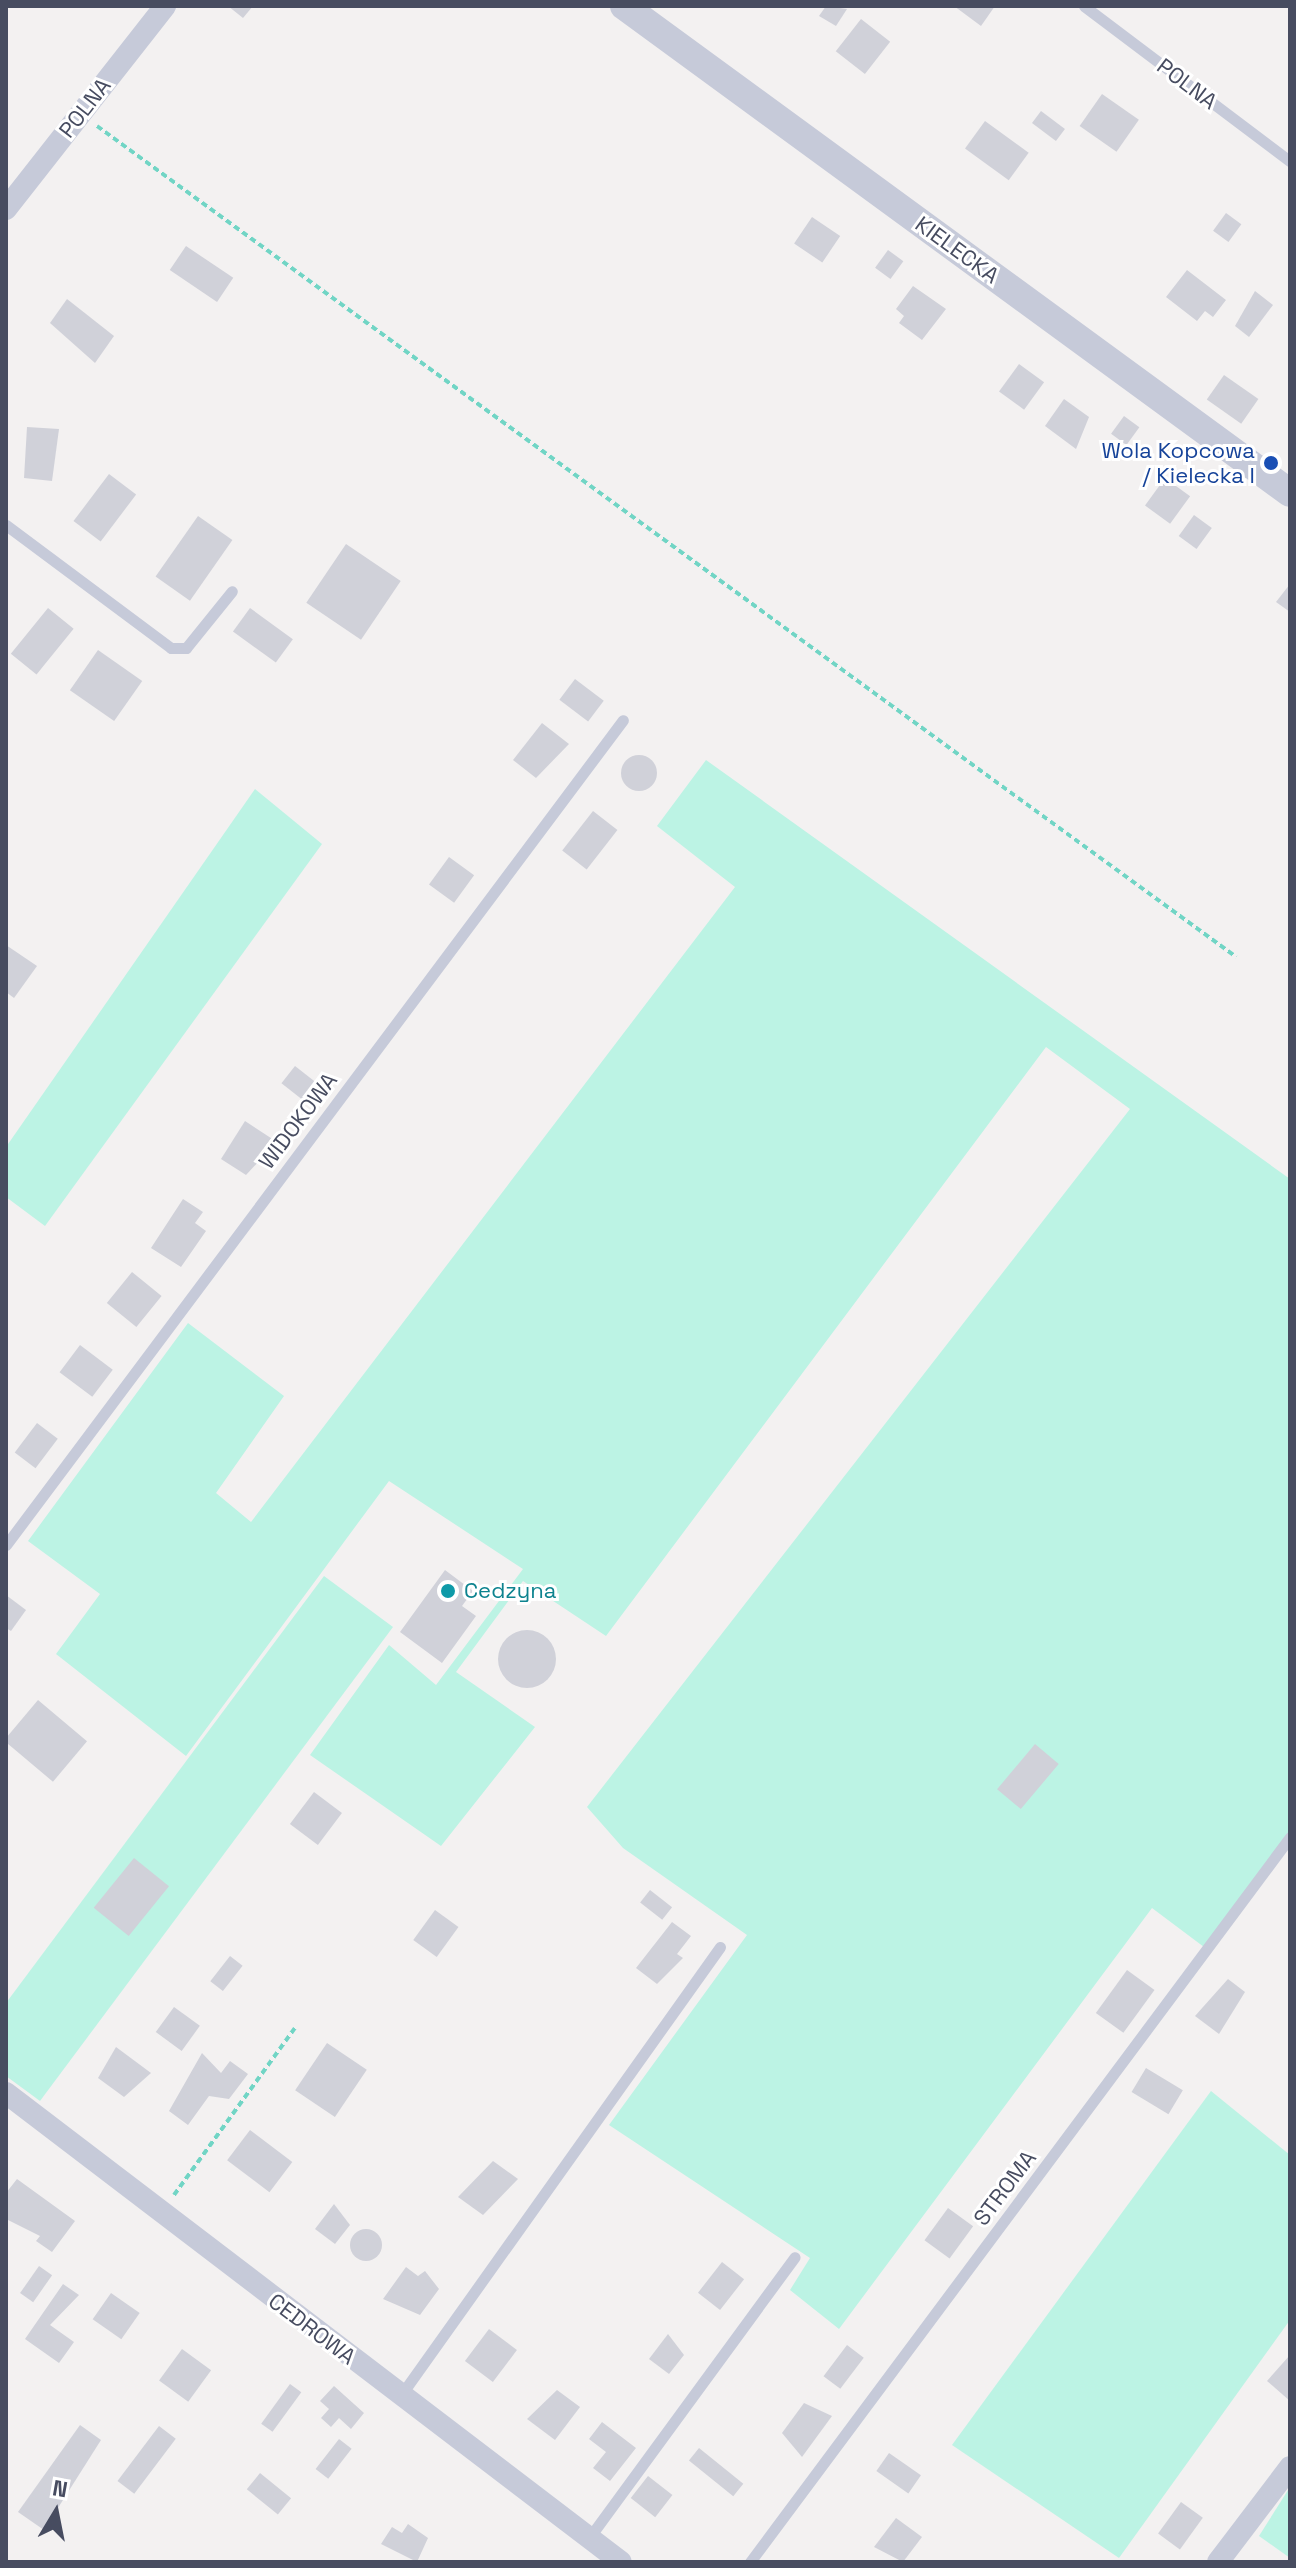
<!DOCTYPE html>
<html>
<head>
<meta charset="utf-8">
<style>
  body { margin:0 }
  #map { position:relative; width:1296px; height:2568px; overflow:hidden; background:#f3f1f1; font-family:"Space Grotesk",sans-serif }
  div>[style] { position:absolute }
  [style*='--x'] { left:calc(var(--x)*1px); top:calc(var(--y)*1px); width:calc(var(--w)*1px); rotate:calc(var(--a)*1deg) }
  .green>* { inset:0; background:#bcf3e4 }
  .building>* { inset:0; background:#d0d1d9; transform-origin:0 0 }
  .round { border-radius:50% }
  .path>* { height:4px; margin-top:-2px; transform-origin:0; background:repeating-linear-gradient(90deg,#71d5c5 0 6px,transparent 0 10px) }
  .service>* { height:11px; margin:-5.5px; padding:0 5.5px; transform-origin:5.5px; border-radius:5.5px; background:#c6cad9 }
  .minor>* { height:22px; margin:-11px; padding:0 11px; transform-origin:11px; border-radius:11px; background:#c6cad9 }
  .tertiary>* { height:28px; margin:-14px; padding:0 14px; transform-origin:14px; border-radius:14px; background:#c6cad9 }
  .dots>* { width:22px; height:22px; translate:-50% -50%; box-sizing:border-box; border:4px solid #fff; border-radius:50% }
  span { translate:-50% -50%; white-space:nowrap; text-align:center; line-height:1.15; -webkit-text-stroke:6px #fff; paint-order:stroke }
  .street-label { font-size:22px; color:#474c60 }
  .transit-label { font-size:22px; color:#164399 }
  .right { translate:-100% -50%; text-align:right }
  .culture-label { font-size:22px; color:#0d838f }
  .left { translate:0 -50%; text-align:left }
  .frame { position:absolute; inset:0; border:8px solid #474c60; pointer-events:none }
  .north { position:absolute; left:16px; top:2472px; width:80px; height:80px; -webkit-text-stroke:6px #fff; paint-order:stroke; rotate:10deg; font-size:22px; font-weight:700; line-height:32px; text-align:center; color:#474c60 }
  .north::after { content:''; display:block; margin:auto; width:28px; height:36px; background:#474c60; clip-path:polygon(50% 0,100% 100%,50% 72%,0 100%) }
</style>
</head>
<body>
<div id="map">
  <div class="green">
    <i style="clip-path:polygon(706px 760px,1290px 1179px,1290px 1837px,1208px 1950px,1152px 1908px,839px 2329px,790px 2290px,810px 2258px,609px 2125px,747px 1935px,623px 1848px,587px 1807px,1130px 1109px,1046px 1047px,606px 1636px,523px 1581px,456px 1672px,535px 1727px,441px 1846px,310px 1755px,389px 1645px,436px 1685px,523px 1569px,389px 1481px,186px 1756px,56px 1654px,100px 1594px,28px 1541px,188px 1323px,284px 1396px,216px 1493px,251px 1522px,735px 887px,657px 826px)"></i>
    <i style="clip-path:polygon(255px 789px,322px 844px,45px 1226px,6px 1197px,6px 1147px)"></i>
    <i style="clip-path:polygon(324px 1576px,393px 1627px,40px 2101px,6px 2076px,6px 2003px)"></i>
    <i style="clip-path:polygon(1211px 2091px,1290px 2155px,1290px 2320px,1119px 2558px,952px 2445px)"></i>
    <i style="clip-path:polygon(1290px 2487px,1290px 2558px,1259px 2536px)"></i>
  </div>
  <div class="building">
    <i style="clip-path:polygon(228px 6px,253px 6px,243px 18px)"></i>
    <i style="clip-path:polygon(826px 6px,847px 9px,836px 26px,819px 16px)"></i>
    <i style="clip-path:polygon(954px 6px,995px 6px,981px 26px)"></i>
    <i style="left:861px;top:19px;width:37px;height:41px;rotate:38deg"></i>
    <i style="left:1102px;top:94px;width:45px;height:39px;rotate:35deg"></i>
    <i style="left:1041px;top:111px;width:30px;height:15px;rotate:37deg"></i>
    <i style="left:985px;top:121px;width:54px;height:34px;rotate:36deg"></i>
    <i style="left:1226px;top:213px;width:19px;height:22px;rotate:36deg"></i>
    <i style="left:812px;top:217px;width:34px;height:32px;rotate:34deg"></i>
    <i style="left:186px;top:246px;width:57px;height:29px;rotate:34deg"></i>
    <i style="left:888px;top:250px;width:19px;height:22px;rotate:36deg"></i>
    <i style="clip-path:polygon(1187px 270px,1226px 300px,1213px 317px,1205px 311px,1197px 321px,1166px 297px)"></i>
    <i style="clip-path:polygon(913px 286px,946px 309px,922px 340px,899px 323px,904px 316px,896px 309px)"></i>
    <i style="clip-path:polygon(1255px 291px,1273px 305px,1249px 337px,1235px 326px)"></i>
    <i style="clip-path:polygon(67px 299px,114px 336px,95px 363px,50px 323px)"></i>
    <i style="left:1019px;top:364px;width:31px;height:34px;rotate:36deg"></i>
    <i style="left:1224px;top:375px;width:42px;height:30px;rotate:35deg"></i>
    <i style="clip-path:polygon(1064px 399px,1089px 417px,1076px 449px,1045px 426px)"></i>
    <i style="left:1124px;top:416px;width:19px;height:22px;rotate:36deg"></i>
    <i style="clip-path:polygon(27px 427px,59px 429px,52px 481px,24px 478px)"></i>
    <i style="left:109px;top:474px;width:34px;height:59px;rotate:37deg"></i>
    <i style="left:1165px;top:478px;width:31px;height:34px;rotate:36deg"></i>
    <i style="left:1194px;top:515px;width:22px;height:26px;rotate:36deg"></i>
    <i style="left:198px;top:516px;width:42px;height:74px;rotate:35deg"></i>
    <i style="left:346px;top:544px;width:66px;height:71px;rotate:34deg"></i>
    <i style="clip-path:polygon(1290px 584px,1290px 612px,1276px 602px)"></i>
    <i style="left:48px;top:608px;width:33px;height:59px;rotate:39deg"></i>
    <i style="left:250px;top:608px;width:53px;height:29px;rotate:36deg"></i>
    <i style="left:98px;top:650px;width:54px;height:49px;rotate:35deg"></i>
    <i style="left:575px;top:679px;width:36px;height:26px;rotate:37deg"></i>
    <i style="clip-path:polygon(542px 723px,569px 744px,536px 778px,513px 760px)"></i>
    <i class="round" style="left:621px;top:755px;width:36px;height:36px"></i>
    <i style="left:593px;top:811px;width:31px;height:50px;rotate:38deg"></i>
    <i style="left:449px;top:857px;width:31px;height:34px;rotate:36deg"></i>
    <i style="clip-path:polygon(6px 945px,37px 966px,14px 998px,6px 992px)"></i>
    <i style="left:295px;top:1066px;width:34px;height:22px;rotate:38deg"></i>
    <i style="clip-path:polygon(245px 1121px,277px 1142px,246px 1175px,221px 1159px)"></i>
    <i style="clip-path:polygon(183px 1199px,203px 1212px,195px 1223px,206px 1231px,181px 1267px,151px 1248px)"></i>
    <i style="left:132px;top:1272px;width:38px;height:40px;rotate:39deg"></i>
    <i style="left:80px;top:1345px;width:41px;height:34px;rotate:37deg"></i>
    <i style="left:37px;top:1423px;width:26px;height:37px;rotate:37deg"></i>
    <i style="clip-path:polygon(445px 1570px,473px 1591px,462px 1606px,476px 1616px,442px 1663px,400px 1632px)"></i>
    <i style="clip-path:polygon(6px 1595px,26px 1610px,11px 1631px,6px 1628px)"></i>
    <i class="round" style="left:498px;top:1630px;width:58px;height:58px"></i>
    <i style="left:38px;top:1700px;width:64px;height:53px;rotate:40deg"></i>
    <i style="left:1035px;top:1744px;width:31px;height:59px;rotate:40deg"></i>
    <i style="left:314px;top:1792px;width:35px;height:40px;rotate:37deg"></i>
    <i style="left:134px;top:1858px;width:45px;height:64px;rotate:39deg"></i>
    <i style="left:650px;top:1890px;width:28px;height:16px;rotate:38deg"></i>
    <i style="left:435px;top:1910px;width:29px;height:37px;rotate:36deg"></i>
    <i style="clip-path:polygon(672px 1922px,691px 1936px,677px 1954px,683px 1958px,657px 1984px,636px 1968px)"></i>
    <i style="left:230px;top:1956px;width:16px;height:32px;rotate:38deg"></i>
    <i style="left:1127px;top:1970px;width:34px;height:53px;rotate:36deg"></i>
    <i style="clip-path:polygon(1228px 1979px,1245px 1992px,1219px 2034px,1195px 2016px)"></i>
    <i style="left:174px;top:2007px;width:32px;height:31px;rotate:36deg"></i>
    <i style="left:327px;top:2043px;width:48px;height:57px;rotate:34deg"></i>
    <i style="clip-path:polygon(116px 2047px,151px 2073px,124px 2097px,98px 2078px)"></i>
    <i style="clip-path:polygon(202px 2053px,221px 2073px,230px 2061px,248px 2074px,229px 2099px,209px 2096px,188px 2125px,169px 2111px)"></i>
    <i style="left:1146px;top:2068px;width:43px;height:28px;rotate:31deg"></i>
    <i style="left:250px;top:2130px;width:53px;height:38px;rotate:37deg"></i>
    <i style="clip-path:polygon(493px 2161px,518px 2179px,483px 2215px,458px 2197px)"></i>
    <i style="clip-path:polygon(17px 2179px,75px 2221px,52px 2252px,36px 2241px,40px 2236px,6px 2219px,6px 2193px)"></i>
    <i style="clip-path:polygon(334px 2204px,350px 2225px,335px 2244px,315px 2229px)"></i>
    <i style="left:948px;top:2208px;width:31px;height:40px;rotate:36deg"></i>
    <i class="round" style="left:350px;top:2229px;width:32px;height:32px"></i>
    <i style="left:722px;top:2262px;width:28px;height:39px;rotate:38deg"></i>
    <i style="left:39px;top:2266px;width:16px;height:33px;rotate:35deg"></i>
    <i style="clip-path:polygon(406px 2267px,418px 2276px,425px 2271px,439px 2289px,420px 2315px,383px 2299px)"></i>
    <i style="clip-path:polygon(63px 2284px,79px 2295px,50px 2325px,74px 2342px,59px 2363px,25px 2339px)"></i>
    <i style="left:111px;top:2293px;width:35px;height:32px;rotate:35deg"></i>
    <i style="left:489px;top:2329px;width:35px;height:40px;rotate:37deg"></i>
    <i style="clip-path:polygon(668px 2334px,684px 2355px,669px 2374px,649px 2359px)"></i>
    <i style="left:847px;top:2345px;width:21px;height:39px;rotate:37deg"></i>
    <i style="left:182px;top:2349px;width:36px;height:39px;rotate:36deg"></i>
    <i style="clip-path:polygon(1290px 2355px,1290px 2401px,1267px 2381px)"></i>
    <i style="left:290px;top:2384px;width:14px;height:49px;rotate:36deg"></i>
    <i style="clip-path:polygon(334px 2386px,364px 2413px,351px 2429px,339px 2418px,331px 2427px,321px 2418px,329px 2409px,320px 2401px)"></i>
    <i style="clip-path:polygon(557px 2390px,580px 2407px,555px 2440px,527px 2419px)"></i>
    <i style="clip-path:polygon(804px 2403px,832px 2416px,802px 2457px,782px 2433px)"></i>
    <i style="clip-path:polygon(602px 2422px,636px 2448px,610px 2481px,593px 2468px,606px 2452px,589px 2439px)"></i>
    <i style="clip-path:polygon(80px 2425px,101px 2440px,44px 2530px,18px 2512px)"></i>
    <i style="left:159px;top:2426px;width:21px;height:69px;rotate:37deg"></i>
    <i style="left:339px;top:2439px;width:16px;height:38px;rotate:38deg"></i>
    <i style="left:699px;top:2448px;width:57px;height:16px;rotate:39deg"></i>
    <i style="left:889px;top:2453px;width:39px;height:22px;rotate:35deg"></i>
    <i style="left:260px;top:2473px;width:40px;height:21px;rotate:39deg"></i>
    <i style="left:648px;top:2476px;width:31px;height:28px;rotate:38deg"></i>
    <i style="left:1181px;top:2502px;width:27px;height:39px;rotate:36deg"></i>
    <i style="clip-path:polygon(896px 2518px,922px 2537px,903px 2562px,874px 2547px)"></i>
    <i style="clip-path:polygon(408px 2524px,428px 2538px,417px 2562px,381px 2544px,392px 2527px,402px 2533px)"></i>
  </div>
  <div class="path">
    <i style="--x:97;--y:126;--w:1410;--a:36.11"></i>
    <i style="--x:174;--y:2195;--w:206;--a:-54.1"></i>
  </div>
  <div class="service">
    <i style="--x:1084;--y:6;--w:258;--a:37"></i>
    <i style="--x:6;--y:525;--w:206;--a:36.7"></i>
    <i style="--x:171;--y:648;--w:15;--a:0"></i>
    <i style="--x:186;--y:648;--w:73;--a:-51.1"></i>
    <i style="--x:6;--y:1545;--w:1030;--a:-53.21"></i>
    <i style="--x:401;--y:2395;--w:550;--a:-54.55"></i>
    <i style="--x:589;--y:2538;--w:348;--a:-53.8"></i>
    <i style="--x:750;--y:2562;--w:904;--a:-53.32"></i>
  </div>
  <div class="minor">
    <i style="--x:6;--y:209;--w:258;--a:-51.9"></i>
    <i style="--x:6;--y:2093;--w:773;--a:37.33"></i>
    <i style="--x:1218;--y:2562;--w:119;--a:-52.8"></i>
  </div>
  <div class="tertiary">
    <i style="--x:624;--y:6;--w:825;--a:36.18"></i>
  </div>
  <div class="dots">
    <i style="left:1271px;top:463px;background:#1a4fb4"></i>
    <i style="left:448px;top:1591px;background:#0f9aa8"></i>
  </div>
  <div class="street-label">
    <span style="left:1187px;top:84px;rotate:37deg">POLNA</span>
    <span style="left:85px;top:108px;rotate:-52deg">POLNA</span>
    <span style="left:957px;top:250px;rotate:36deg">KIELECKA</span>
    <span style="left:298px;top:1121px;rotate:-53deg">WIDOKOWA</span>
    <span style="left:1005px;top:2188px;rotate:-53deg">STROMA</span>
    <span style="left:312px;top:2329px;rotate:37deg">CEDROWA</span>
  </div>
  <div class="transit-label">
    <span class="right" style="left:1255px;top:463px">Wola Kopcowa<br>/ Kielecka I</span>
  </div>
  <div class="culture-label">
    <span class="left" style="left:464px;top:1591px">Cedzyna</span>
  </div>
  <div class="frame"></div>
  <div class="north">N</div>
</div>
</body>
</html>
